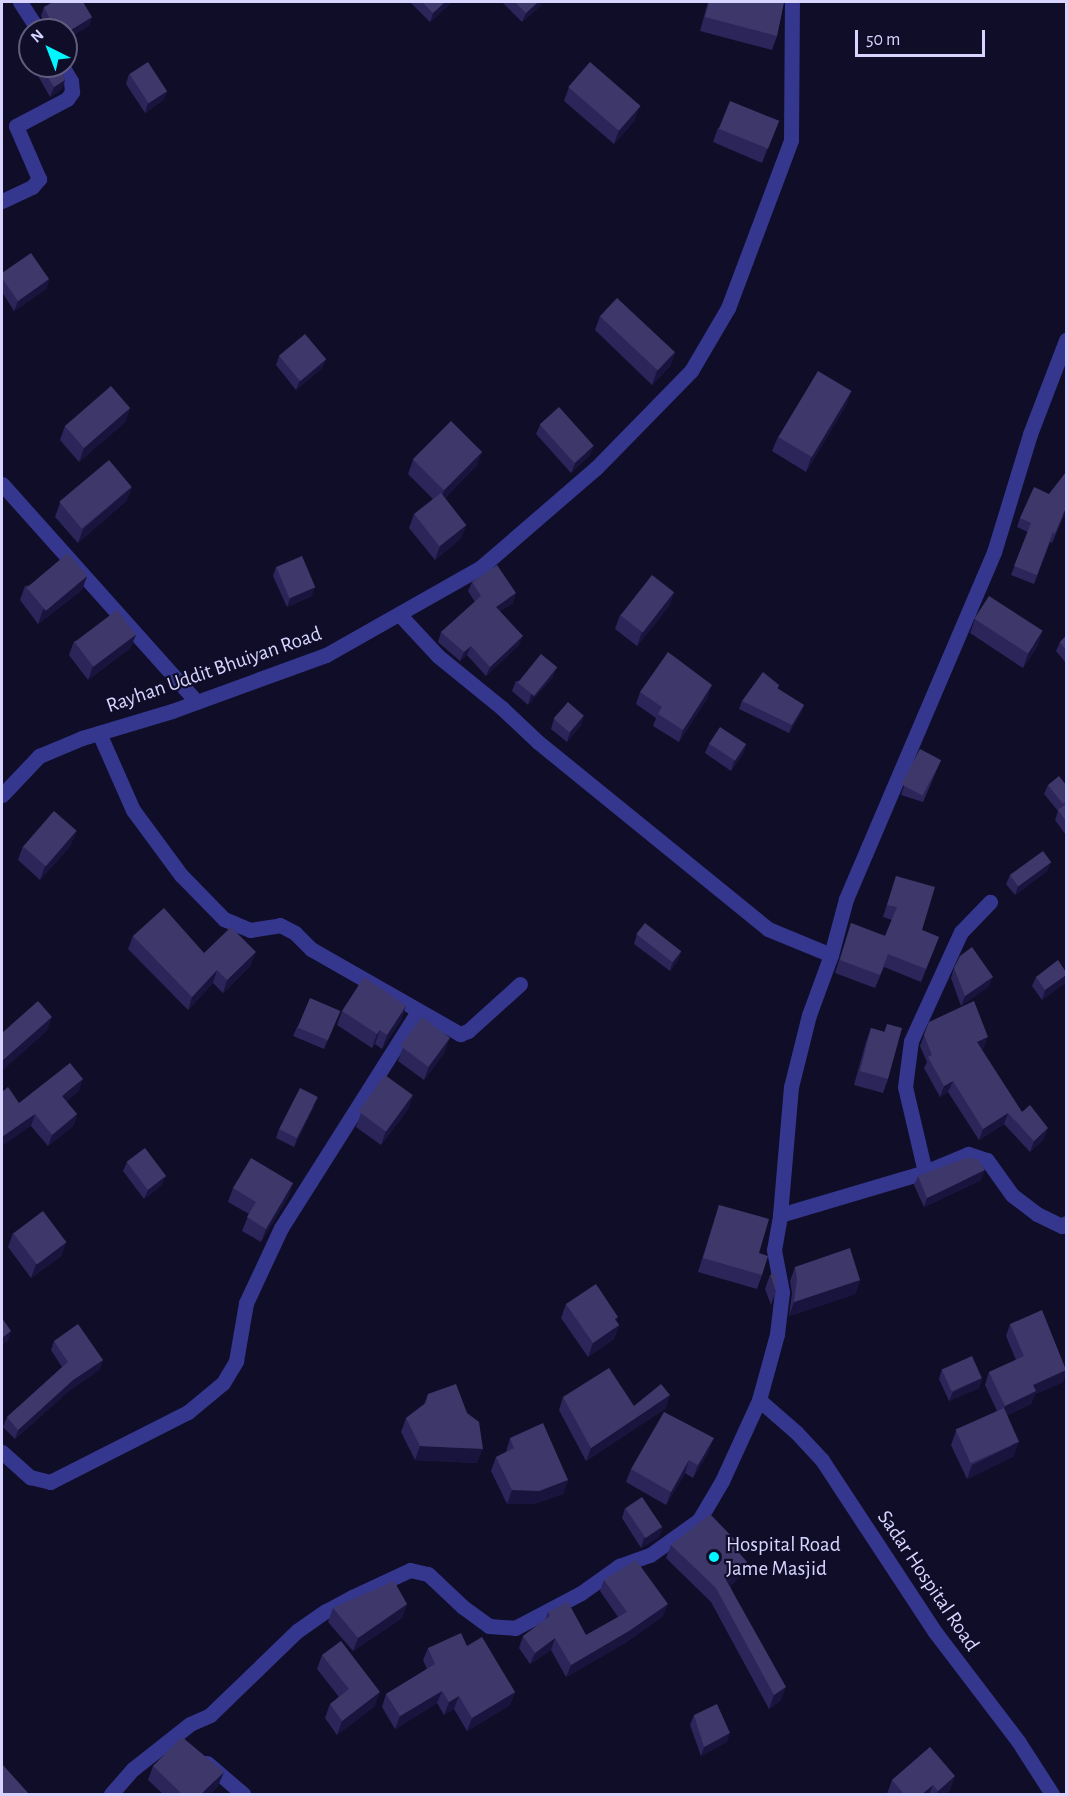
<!DOCTYPE html>
<html>
<head>
<meta charset="utf-8">
<style>
  body { margin:0 }
  #map { position:relative; width:1068px; height:1796px; overflow:hidden; background:#100d29; font-family:"Alegreya Sans",sans-serif }
  div>[style] { position:absolute }
  [style*='--x'] { left:calc(var(--x)*1px); top:calc(var(--y)*1px); width:calc(var(--w)*1px); rotate:calc(var(--a)*1deg) }
  .street>* { height:15px; margin:-7.5px; padding:0 7.5px; transform-origin:7.5px; border-radius:7.5px; background:#34378d }
  .wall>* { inset:0; background:#2c2559 }
  .shaded-wall>* { inset:0; background:#19143e }
  .building>* { inset:0; background:#3e386a; transform-origin:0 0 }
  .dots>* { width:16px; height:16px; translate:-50% -50%; box-sizing:border-box; border:3px solid #100d29; border-radius:50% }
  span { translate:-50% -50%; white-space:nowrap; text-align:center; line-height:1.15; -webkit-text-stroke:4.5px #100d29; paint-order:stroke }
  .street-label { font-size:21px; color:#d7d5ff }
  .poi-label { font-size:21px; color:#d7d5ff }
  .left { translate:0 -50%; text-align:left }
  .frame { position:absolute; inset:0; border:3px solid #d7d5ff; pointer-events:none }
  .north { position:absolute; left:18px; top:18px; width:60px; height:60px; box-sizing:border-box; background:#100d29; border:2px solid #605d7f; border-radius:50%; rotate:318deg; font-size:16px; font-weight:700; line-height:24px; text-align:center; color:#d7d5ff }
  .north::after { content:''; display:block; margin:auto; width:21px; height:27px; background:#01f7ff; clip-path:polygon(50% 0,100% 100%,50% 72%,0 100%) }
  .scale { position:absolute; left:855px; top:30px; width:130px; height:27px; box-sizing:border-box; border:3px solid #d7d5ff; border-top:0; padding-left:8px; font-size:18px; line-height:21px; white-space:nowrap; color:#d7d5ff; -webkit-text-stroke:4px #100d29; paint-order:stroke }
</style>
</head>
<body>
<div id="map">
  <div class="street">
    <i style="--x:20;--y:2;--w:33;--a:57"></i>
    <i style="--x:2;--y:201;--w:33;--a:-25"></i>
    <i style="--x:32;--y:187;--w:11;--a:-49"></i>
    <i style="--x:39;--y:179;--w:58;--a:-113.5"></i>
    <i style="--x:16;--y:126;--w:58;--a:-27.9"></i>
    <i style="--x:67;--y:99;--w:9;--a:-54"></i>
    <i style="--x:72;--y:92;--w:11;--a:-95"></i>
    <i style="--x:71;--y:81;--w:17;--a:-121"></i>
    <i style="--x:2;--y:484;--w:292;--a:48.2"></i>
    <i style="--x:399;--y:614;--w:57;--a:47.1"></i>
    <i style="--x:438;--y:656;--w:82;--a:39.1"></i>
    <i style="--x:502;--y:708;--w:50;--a:43.4"></i>
    <i style="--x:538;--y:742;--w:296;--a:39.1"></i>
    <i style="--x:768;--y:929;--w:68;--a:22.4"></i>
    <i style="--x:99;--y:733;--w:84;--a:66.2"></i>
    <i style="--x:133;--y:810;--w:81;--a:53.6"></i>
    <i style="--x:181;--y:875;--w:62;--a:45.7"></i>
    <i style="--x:224;--y:919;--w:28;--a:23"></i>
    <i style="--x:250;--y:930;--w:30;--a:-9"></i>
    <i style="--x:280;--y:925;--w:17;--a:28"></i>
    <i style="--x:295;--y:933;--w:23;--a:45"></i>
    <i style="--x:311;--y:949;--w:172;--a:29.7"></i>
    <i style="--x:460;--y:1034;--w:9;--a:-21"></i>
    <i style="--x:468;--y:1031;--w:70;--a:-42.1"></i>
    <i style="--x:2;--y:795;--w:54;--a:-46.5"></i>
    <i style="--x:39;--y:756;--w:47;--a:-22.7"></i>
    <i style="--x:82;--y:738;--w:94;--a:-16.7"></i>
    <i style="--x:172;--y:711;--w:164;--a:-20"></i>
    <i style="--x:326;--y:655;--w:177;--a:-29.5"></i>
    <i style="--x:480;--y:568;--w:153;--a:-40.8"></i>
    <i style="--x:596;--y:468;--w:136;--a:-45.6"></i>
    <i style="--x:691;--y:371;--w:73;--a:-59.6"></i>
    <i style="--x:728;--y:308;--w:179;--a:-69.4"></i>
    <i style="--x:791;--y:140;--w:138;--a:-89.6"></i>
    <i style="--x:925;--y:1172;--w:87;--a:-103.2"></i>
    <i style="--x:905;--y:1087;--w:46;--a:-82.6"></i>
    <i style="--x:911;--y:1041;--w:120;--a:-65.4"></i>
    <i style="--x:961;--y:932;--w:42;--a:-46"></i>
    <i style="--x:780;--y:1215;--w:128;--a:-85.1"></i>
    <i style="--x:791;--y:1087;--w:74;--a:-76"></i>
    <i style="--x:809;--y:1015;--w:64;--a:-69.9"></i>
    <i style="--x:831;--y:955;--w:58;--a:-75"></i>
    <i style="--x:846;--y:899;--w:377;--a:-66.9"></i>
    <i style="--x:994;--y:552;--w:123;--a:-73"></i>
    <i style="--x:1030;--y:434;--w:101;--a:-69"></i>
    <i style="--x:759;--y:1400;--w:49;--a:40.9"></i>
    <i style="--x:796;--y:1432;--w:38;--a:47"></i>
    <i style="--x:822;--y:1460;--w:206;--a:56.7"></i>
    <i style="--x:935;--y:1632;--w:137;--a:52.7"></i>
    <i style="--x:1018;--y:1741;--w:63;--a:57.3"></i>
    <i style="--x:2;--y:1452;--w:38;--a:42"></i>
    <i style="--x:30;--y:1477;--w:21;--a:14"></i>
    <i style="--x:50;--y:1482;--w:155;--a:-26.9"></i>
    <i style="--x:188;--y:1412;--w:45;--a:-39.6"></i>
    <i style="--x:223;--y:1383;--w:26;--a:-59"></i>
    <i style="--x:236;--y:1361;--w:59;--a:-80.2"></i>
    <i style="--x:246;--y:1303;--w:83;--a:-65"></i>
    <i style="--x:281;--y:1228;--w:257;--a:-57.7"></i>
    <i style="--x:207;--y:1763;--w:48;--a:40.7"></i>
    <i style="--x:111;--y:1794;--w:33;--a:-49"></i>
    <i style="--x:133;--y:1769;--w:73;--a:-38.3"></i>
    <i style="--x:190;--y:1724;--w:22;--a:-24"></i>
    <i style="--x:210;--y:1715;--w:121;--a:-44"></i>
    <i style="--x:297;--y:1631;--w:35;--a:-35"></i>
    <i style="--x:326;--y:1611;--w:30;--a:-28"></i>
    <i style="--x:352;--y:1597;--w:64;--a:-25"></i>
    <i style="--x:410;--y:1570;--w:18;--a:13"></i>
    <i style="--x:428;--y:1574;--w:48;--a:43.3"></i>
    <i style="--x:463;--y:1607;--w:32;--a:36"></i>
    <i style="--x:489;--y:1626;--w:26;--a:4"></i>
    <i style="--x:515;--y:1628;--w:75;--a:-27.9"></i>
    <i style="--x:581;--y:1593;--w:47;--a:-35.4"></i>
    <i style="--x:619;--y:1566;--w:33;--a:-20"></i>
    <i style="--x:650;--y:1555;--w:60;--a:-35.5"></i>
    <i style="--x:699;--y:1520;--w:45;--a:-59.5"></i>
    <i style="--x:722;--y:1481;--w:89;--a:-65.4"></i>
    <i style="--x:759;--y:1400;--w:68;--a:-74.7"></i>
    <i style="--x:777;--y:1334;--w:42;--a:-83.2"></i>
    <i style="--x:782;--y:1292;--w:43;--a:-100.8"></i>
    <i style="--x:774;--y:1250;--w:36;--a:-80"></i>
    <i style="--x:780;--y:1215;--w:151;--a:-16.5"></i>
    <i style="--x:925;--y:1172;--w:47;--a:-22.7"></i>
    <i style="--x:968;--y:1154;--w:20;--a:18"></i>
    <i style="--x:987;--y:1160;--w:43;--a:54.5"></i>
    <i style="--x:1012;--y:1195;--w:31;--a:37"></i>
    <i style="--x:1037;--y:1214;--w:28;--a:26"></i>
    <i style="--x:1062;--y:1226;--w:5;--a:-37"></i>
  </div>
  <div class="wall">
    <i style="clip-path:polygon(410px 2px,452px 2px,430px 22px)"></i>
    <i style="clip-path:polygon(502px 2px,541px 2px,540px 6px,522px 22px)"></i>
    <i style="clip-path:polygon(708px 2px,784px 2px,777px 36px,772px 50px,700px 31px)"></i>
    <i style="clip-path:polygon(44px 7px,92px 17px,89px 26px,66px 30px,47px 30px,41px 16px)"></i>
    <i style="clip-path:polygon(39px 66px,60px 66px,65px 80px,62px 89px,50px 97px,37px 74px)"></i>
    <i style="clip-path:polygon(129px 74px,167px 91px,163px 100px,145px 113px,126px 84px)"></i>
    <i style="clip-path:polygon(569px 87px,635px 120px,614px 144px,564px 101px)"></i>
    <i style="clip-path:polygon(779px 121px,762px 163px,713px 142px,718px 128px)"></i>
    <i style="clip-path:polygon(2px 273px,49px 279px,46px 289px,14px 311px,2px 292px)"></i>
    <i style="clip-path:polygon(600px 316px,675px 352px,670px 366px,652px 385px,595px 330px)"></i>
    <i style="clip-path:polygon(279px 356px,326px 359px,322px 368px,296px 390px,276px 365px)"></i>
    <i style="clip-path:polygon(851px 391px,846px 405px,806px 472px,772px 451px,778px 437px)"></i>
    <i style="clip-path:polygon(130px 408px,125px 422px,79px 462px,60px 440px,65px 426px)"></i>
    <i style="clip-path:polygon(540px 425px,590px 455px,571px 473px,536px 434px)"></i>
    <i style="clip-path:polygon(413px 460px,477px 465px,445px 498px,466px 525px,461px 538px,435px 560px,409px 528px,414px 514px,433px 499px,408px 474px)"></i>
    <i style="clip-path:polygon(132px 487px,126px 501px,78px 543px,55px 517px,60px 503px)"></i>
    <i style="clip-path:polygon(1064px 515px,1052px 543px,1050px 542px,1034px 584px,1011px 575px,1028px 532px,1017px 527px,1020px 518px)"></i>
    <i style="clip-path:polygon(276px 567px,312px 596px,287px 607px,273px 576px)"></i>
    <i style="clip-path:polygon(87px 576px,82px 590px,38px 624px,20px 600px,25px 586px)"></i>
    <i style="clip-path:polygon(472px 582px,513px 603px,500px 611px,519px 645px,486px 676px,467px 655px,460px 661px,438px 642px,441px 632px,475px 602px,468px 591px)"></i>
    <i style="clip-path:polygon(674px 592px,669px 606px,637px 646px,615px 629px,620px 615px)"></i>
    <i style="clip-path:polygon(975px 619px,1038px 645px,1023px 668px,970px 633px)"></i>
    <i style="clip-path:polygon(136px 635px,130px 648px,88px 680px,69px 655px,74px 641px)"></i>
    <i style="clip-path:polygon(1066px 636px,1066px 663px,1056px 651px,1060px 642px)"></i>
    <i style="clip-path:polygon(553px 677px,528px 705px,512px 691px,516px 681px)"></i>
    <i style="clip-path:polygon(779px 685px,778px 689px,804px 705px,801px 713px,789px 733px,739px 709px,742px 701px)"></i>
    <i style="clip-path:polygon(640px 692px,708px 697px,679px 742px,653px 726px,656px 718px,636px 704px)"></i>
    <i style="clip-path:polygon(554px 719px,581px 725px,567px 742px,551px 729px)"></i>
    <i style="clip-path:polygon(709px 744px,746px 744px,743px 754px,731px 771px,705px 753px)"></i>
    <i style="clip-path:polygon(941px 760px,923px 802px,901px 795px,904px 786px)"></i>
    <i style="clip-path:polygon(1048px 785px,1066px 785px,1066px 835px,1055px 820px,1058px 811px,1044px 794px)"></i>
    <i style="clip-path:polygon(71px 845px,40px 880px,18px 860px,23px 846px)"></i>
    <i style="clip-path:polygon(1051px 862px,1047px 871px,1015px 895px,1006px 884px,1010px 875px)"></i>
    <i style="clip-path:polygon(896px 876px,922px 930px,939px 937px,921px 982px,884px 967px,875px 988px,835px 973px,851px 923px,885px 936px,892px 920px,883px 917px)"></i>
    <i style="clip-path:polygon(637px 934px,681px 951px,678px 960px,670px 971px,634px 944px)"></i>
    <i style="clip-path:polygon(133px 936px,204px 953px,251px 965px,223px 993px,213px 983px,188px 1010px,128px 949px)"></i>
    <i style="clip-path:polygon(954px 968px,989px 986px,961px 1006px,951px 978px)"></i>
    <i style="clip-path:polygon(1066px 972px,1066px 978px,1065px 983px,1042px 1000px,1032px 986px,1036px 977px)"></i>
    <i style="clip-path:polygon(406px 1006px,401px 1020px,382px 1049px,375px 1044px,372px 1048px,337px 1025px,342px 1011px)"></i>
    <i style="clip-path:polygon(340px 1011px,324px 1049px,293px 1036px,297px 1027px)"></i>
    <i style="clip-path:polygon(929px 1022px,984px 1048px,981px 1050px,1022px 1112px,1044px 1139px,1030px 1152px,1004px 1124px,979px 1140px,948px 1092px,940px 1097px,924px 1068px,927px 1062px,920px 1046px)"></i>
    <i style="clip-path:polygon(887px 1024px,888px 1079px,883px 1093px,854px 1085px,866px 1042px,871px 1028px,884px 1032px)"></i>
    <i style="clip-path:polygon(403px 1047px,445px 1052px,424px 1080px,398px 1061px)"></i>
    <i style="clip-path:polygon(79px 1091px,66px 1101px,77px 1114px,73px 1126px,48px 1146px,31px 1126px,19px 1103px)"></i>
    <i style="clip-path:polygon(413px 1095px,408px 1109px,381px 1145px,356px 1127px,361px 1113px)"></i>
    <i style="clip-path:polygon(314px 1106px,294px 1147px,276px 1138px,279px 1129px)"></i>
    <i style="clip-path:polygon(127px 1162px,162px 1185px,144px 1199px,123px 1171px)"></i>
    <i style="clip-path:polygon(918px 1176px,981px 1180px,924px 1207px,914px 1185px)"></i>
    <i style="clip-path:polygon(293px 1183px,288px 1197px,261px 1242px,242px 1231px,249px 1214px,228px 1202px,233px 1188px)"></i>
    <i style="clip-path:polygon(719px 1205px,759px 1253px,762px 1275px,757px 1289px,698px 1272px)"></i>
    <i style="clip-path:polygon(13px 1233px,66px 1242px,61px 1256px,31px 1278px,8px 1247px)"></i>
    <i style="clip-path:polygon(795px 1267px,860px 1280px,855px 1294px,789px 1316px,792px 1293px,790px 1281px)"></i>
    <i style="clip-path:polygon(770px 1275px,776px 1291px,771px 1305px,765px 1289px)"></i>
    <i style="clip-path:polygon(566px 1304px,617px 1322px,619px 1325px,614px 1339px,588px 1357px,561px 1318px)"></i>
    <i style="clip-path:polygon(1010px 1324px,1066px 1369px,1066px 1371px,1063px 1382px,1035px 1394px,1031px 1404px,1007px 1415px,1014px 1456px,967px 1479px,951px 1445px,956px 1431px,997px 1411px,985px 1385px,989px 1372px,1016px 1360px,1006px 1336px)"></i>
    <i style="clip-path:polygon(54px 1341px,103px 1360px,99px 1370px,70px 1390px,15px 1439px,3px 1427px,7px 1417px,62px 1367px,51px 1350px)"></i>
    <i style="clip-path:polygon(942px 1369px,982px 1378px,979px 1388px,949px 1401px,939px 1379px)"></i>
    <i style="clip-path:polygon(428px 1394px,477px 1463px,415px 1460px,401px 1432px,406px 1418px,424px 1404px)"></i>
    <i style="clip-path:polygon(563px 1397px,634px 1406px,666px 1408px,586px 1461px,559px 1410px)"></i>
    <i style="clip-path:polygon(510px 1438px,568px 1480px,563px 1494px,534px 1504px,507px 1504px,491px 1471px,496px 1457px,506px 1452px)"></i>
    <i style="clip-path:polygon(709px 1451px,693px 1478px,685px 1473px,666px 1505px,626px 1482px,631px 1469px)"></i>
    <i style="clip-path:polygon(625px 1508px,662px 1527px,659px 1537px,641px 1548px,622px 1518px)"></i>
    <i style="clip-path:polygon(671px 1545px,737px 1550px,742px 1575px,730px 1586px,781px 1700px,769px 1709px,711px 1602px,666px 1558px)"></i>
    <i style="clip-path:polygon(604px 1580px,663px 1616px,625px 1643px,566px 1677px,551px 1650px,530px 1664px,519px 1648px,523px 1636px,545px 1620px,548px 1612px,586px 1635px,618px 1617px,600px 1591px)"></i>
    <i style="clip-path:polygon(407px 1604px,402px 1618px,353px 1651px,328px 1622px,333px 1608px)"></i>
    <i style="clip-path:polygon(467px 1646px,515px 1692px,510px 1705px,467px 1731px,454px 1709px,444px 1715px,437px 1703px,395px 1729px,382px 1707px,386px 1694px,427px 1669px,423px 1660px,428px 1648px)"></i>
    <i style="clip-path:polygon(322px 1655px,375px 1706px,337px 1735px,325px 1718px,330px 1704px,339px 1697px,317px 1669px)"></i>
    <i style="clip-path:polygon(694px 1715px,727px 1742px,701px 1756px,690px 1725px)"></i>
    <i style="clip-path:polygon(930px 1747px,950px 1790px,945px 1794px,887px 1794px,892px 1780px)"></i>
    <i style="clip-path:polygon(153px 1766px,218px 1786px,210px 1794px,163px 1794px,148px 1780px)"></i>
  </div>
  <div class="shaded-wall">
    <i style="clip-path:polygon(445px 2px,452px 2px,430px 22px,433px 13px)"></i>
    <i style="clip-path:polygon(538px 2px,541px 2px,540px 6px,522px 22px,526px 13px)"></i>
    <i style="clip-path:polygon(92px 17px,89px 26px,66px 40px,66px 33px)"></i>
    <i style="clip-path:polygon(65px 80px,62px 89px,50px 97px,54px 87px)"></i>
    <i style="clip-path:polygon(167px 91px,163px 100px,145px 113px,148px 103px)"></i>
    <i style="clip-path:polygon(640px 106px,635px 120px,614px 144px,619px 130px)"></i>
    <i style="clip-path:polygon(779px 121px,774px 135px,762px 163px,767px 149px)"></i>
    <i style="clip-path:polygon(49px 279px,46px 289px,14px 311px,18px 301px)"></i>
    <i style="clip-path:polygon(675px 352px,670px 366px,652px 385px,657px 371px)"></i>
    <i style="clip-path:polygon(326px 359px,322px 368px,296px 390px,300px 380px)"></i>
    <i style="clip-path:polygon(851px 391px,846px 405px,806px 472px,811px 458px)"></i>
    <i style="clip-path:polygon(130px 408px,125px 422px,79px 462px,84px 448px)"></i>
    <i style="clip-path:polygon(594px 446px,590px 455px,571px 473px,575px 463px)"></i>
    <i style="clip-path:polygon(482px 452px,477px 465px,439px 504px,444px 490px)"></i>
    <i style="clip-path:polygon(132px 487px,126px 501px,78px 543px,83px 529px)"></i>
    <i style="clip-path:polygon(1066px 508px,1066px 512px,1064px 515px,1052px 543px)"></i>
    <i style="clip-path:polygon(466px 525px,461px 538px,435px 560px,440px 546px)"></i>
    <i style="clip-path:polygon(87px 576px,82px 590px,38px 624px,43px 610px)"></i>
    <i style="clip-path:polygon(315px 587px,312px 596px,287px 607px,290px 598px)"></i>
    <i style="clip-path:polygon(674px 592px,669px 606px,637px 646px,642px 632px)"></i>
    <i style="clip-path:polygon(516px 593px,513px 603px,492px 616px,496px 607px)"></i>
    <i style="clip-path:polygon(1043px 631px,1038px 645px,1023px 668px,1028px 654px)"></i>
    <i style="clip-path:polygon(136px 635px,130px 648px,88px 680px,93px 666px)"></i>
    <i style="clip-path:polygon(523px 636px,519px 645px,486px 676px,490px 667px)"></i>
    <i style="clip-path:polygon(471px 646px,467px 655px,460px 661px,464px 652px)"></i>
    <i style="clip-path:polygon(557px 667px,553px 677px,528px 705px,531px 695px)"></i>
    <i style="clip-path:polygon(712px 685px,708px 697px,679px 742px,683px 730px)"></i>
    <i style="clip-path:polygon(804px 705px,801px 713px,789px 733px,792px 725px)"></i>
    <i style="clip-path:polygon(584px 716px,581px 725px,567px 742px,570px 732px)"></i>
    <i style="clip-path:polygon(746px 744px,743px 754px,731px 771px,734px 761px)"></i>
    <i style="clip-path:polygon(77px 831px,71px 845px,40px 880px,45px 866px)"></i>
    <i style="clip-path:polygon(1051px 862px,1047px 871px,1015px 895px,1018px 886px)"></i>
    <i style="clip-path:polygon(681px 951px,678px 960px,670px 971px,673px 961px)"></i>
    <i style="clip-path:polygon(256px 952px,251px 965px,223px 993px,227px 980px)"></i>
    <i style="clip-path:polygon(217px 970px,213px 983px,188px 1010px,192px 997px)"></i>
    <i style="clip-path:polygon(1066px 975px,1065px 983px,1042px 1000px,1045px 990px)"></i>
    <i style="clip-path:polygon(993px 977px,989px 986px,961px 1006px,965px 996px)"></i>
    <i style="clip-path:polygon(406px 1006px,401px 1020px,382px 1049px,387px 1035px)"></i>
    <i style="clip-path:polygon(52px 1017px,47px 1031px,2px 1071px,2px 1061px)"></i>
    <i style="clip-path:polygon(380px 1030px,375px 1044px,372px 1048px,377px 1034px)"></i>
    <i style="clip-path:polygon(988px 1037px,984px 1048px,973px 1053px,977px 1042px)"></i>
    <i style="clip-path:polygon(450px 1038px,445px 1052px,424px 1080px,429px 1066px)"></i>
    <i style="clip-path:polygon(83px 1079px,79px 1091px,58px 1107px,62px 1096px)"></i>
    <i style="clip-path:polygon(953px 1081px,948px 1092px,940px 1097px,944px 1086px)"></i>
    <i style="clip-path:polygon(413px 1095px,408px 1109px,381px 1145px,386px 1131px)"></i>
    <i style="clip-path:polygon(318px 1097px,314px 1106px,294px 1147px,297px 1138px)"></i>
    <i style="clip-path:polygon(1008px 1113px,1004px 1124px,979px 1140px,983px 1129px)"></i>
    <i style="clip-path:polygon(35px 1114px,31px 1126px,2px 1146px,2px 1137px)"></i>
    <i style="clip-path:polygon(77px 1114px,73px 1126px,48px 1146px,52px 1135px)"></i>
    <i style="clip-path:polygon(1048px 1128px,1044px 1139px,1030px 1152px,1034px 1141px)"></i>
    <i style="clip-path:polygon(985px 1170px,981px 1180px,924px 1207px,927px 1198px)"></i>
    <i style="clip-path:polygon(166px 1176px,162px 1185px,144px 1199px,148px 1190px)"></i>
    <i style="clip-path:polygon(293px 1183px,288px 1197px,261px 1242px,266px 1229px)"></i>
    <i style="clip-path:polygon(66px 1242px,61px 1256px,31px 1278px,36px 1264px)"></i>
    <i style="clip-path:polygon(860px 1280px,855px 1294px,789px 1316px,794px 1302px)"></i>
    <i style="clip-path:polygon(618px 1317px,614px 1329px,619px 1325px,614px 1339px,588px 1357px,593px 1343px,615px 1319px)"></i>
    <i style="clip-path:polygon(11px 1331px,8px 1341px,2px 1345px,2px 1338px)"></i>
    <i style="clip-path:polygon(103px 1360px,99px 1370px,70px 1390px,15px 1439px,18px 1430px,73px 1380px)"></i>
    <i style="clip-path:polygon(1066px 1370px,1063px 1382px,1035px 1394px,1031px 1404px,1000px 1418px,1005px 1406px,1033px 1385px)"></i>
    <i style="clip-path:polygon(982px 1378px,979px 1388px,949px 1401px,953px 1392px)"></i>
    <i style="clip-path:polygon(670px 1395px,666px 1408px,586px 1461px,591px 1448px)"></i>
    <i style="clip-path:polygon(714px 1438px,709px 1451px,693px 1478px,698px 1465px)"></i>
    <i style="clip-path:polygon(1019px 1442px,1014px 1456px,967px 1479px,972px 1465px)"></i>
    <i style="clip-path:polygon(420px 1446px,483px 1449px,477px 1463px,415px 1460px)"></i>
    <i style="clip-path:polygon(689px 1460px,685px 1473px,666px 1505px,671px 1492px)"></i>
    <i style="clip-path:polygon(568px 1480px,563px 1494px,534px 1504px,507px 1504px,512px 1490px)"></i>
    <i style="clip-path:polygon(662px 1527px,659px 1537px,641px 1548px,644px 1538px)"></i>
    <i style="clip-path:polygon(747px 1562px,742px 1575px,721px 1594px,726px 1580px)"></i>
    <i style="clip-path:polygon(407px 1604px,402px 1618px,353px 1651px,358px 1638px)"></i>
    <i style="clip-path:polygon(668px 1604px,663px 1616px,625px 1643px,566px 1677px,571px 1665px)"></i>
    <i style="clip-path:polygon(555px 1638px,551px 1650px,530px 1664px,535px 1653px)"></i>
    <i style="clip-path:polygon(786px 1687px,781px 1700px,769px 1709px,774px 1695px)"></i>
    <i style="clip-path:polygon(442px 1691px,437px 1703px,395px 1729px,400px 1716px)"></i>
    <i style="clip-path:polygon(380px 1692px,375px 1706px,337px 1735px,342px 1721px)"></i>
    <i style="clip-path:polygon(515px 1692px,510px 1705px,467px 1731px,472px 1718px)"></i>
    <i style="clip-path:polygon(459px 1696px,454px 1709px,444px 1715px,449px 1702px)"></i>
    <i style="clip-path:polygon(730px 1733px,727px 1742px,701px 1756px,704px 1747px)"></i>
    <i style="clip-path:polygon(224px 1772px,218px 1786px,210px 1794px,201px 1794px)"></i>
    <i style="clip-path:polygon(955px 1776px,950px 1790px,945px 1794px,936px 1794px,938px 1791px)"></i>
    <i style="clip-path:polygon(933px 1785px,929px 1794px,922px 1794px)"></i>
  </div>
  <div class="building">
    <i style="clip-path:polygon(53px 2px,83px 2px,92px 17px,66px 33px,66px 30px,55px 30px,44px 7px)"></i>
    <i style="clip-path:polygon(422px 2px,445px 2px,433px 13px)"></i>
    <i style="clip-path:polygon(515px 2px,538px 2px,526px 13px)"></i>
    <i style="clip-path:polygon(709px 2px,784px 2px,777px 36px,705px 17px)"></i>
    <i style="left:148px;top:62px;width:35px;height:22px;rotate:57deg"></i>
    <i style="left:590px;top:62px;width:67px;height:33px;rotate:41deg"></i>
    <i style="clip-path:polygon(41px 66px,60px 66px,65px 80px,54px 87px)"></i>
    <i style="left:730px;top:101px;width:53px;height:30px;rotate:22deg"></i>
    <i style="clip-path:polygon(31px 253px,49px 279px,18px 301px,2px 278px,2px 273px)"></i>
    <i style="left:617px;top:298px;width:79px;height:25px;rotate:43deg"></i>
    <i style="left:305px;top:334px;width:33px;height:34px;rotate:50deg"></i>
    <i style="left:818px;top:371px;width:39px;height:77px;rotate:31deg"></i>
    <i style="left:111px;top:386px;width:29px;height:61px;rotate:49deg"></i>
    <i style="left:559px;top:407px;width:52px;height:26px;rotate:48deg"></i>
    <i style="left:451px;top:421px;width:44px;height:54px;rotate:45deg"></i>
    <i style="left:109px;top:460px;width:35px;height:65px;rotate:50deg"></i>
    <i style="clip-path:polygon(1066px 472px,1066px 508px,1055px 533px,1053px 532px,1037px 575px,1014px 566px,1031px 523px,1020px 518px,1034px 487px,1049px 494px)"></i>
    <i style="left:441px;top:493px;width:41px;height:34px;rotate:52deg"></i>
    <i style="left:68px;top:553px;width:30px;height:54px;rotate:50deg"></i>
    <i style="left:302px;top:556px;width:34px;height:28px;rotate:67deg"></i>
    <i style="clip-path:polygon(497px 565px,516px 593px,496px 607px,523px 636px,490px 667px,471px 646px,464px 652px,441px 632px,481px 596px,472px 582px)"></i>
    <i style="left:652px;top:575px;width:28px;height:51px;rotate:38deg"></i>
    <i style="left:989px;top:596px;width:64px;height:27px;rotate:33deg"></i>
    <i style="left:117px;top:610px;width:31px;height:53px;rotate:53deg"></i>
    <i style="clip-path:polygon(1066px 636px,1066px 650px,1060px 642px)"></i>
    <i style="clip-path:polygon(668px 652px,712px 685px,683px 730px,658px 714px,662px 707px,640px 692px)"></i>
    <i style="left:541px;top:654px;width:21px;height:37px;rotate:39deg"></i>
    <i style="clip-path:polygon(763px 672px,779px 685px,777px 688px,804px 705px,792px 725px,742px 701px)"></i>
    <i style="left:568px;top:702px;width:21px;height:22px;rotate:41deg"></i>
    <i style="left:720px;top:727px;width:31px;height:20px;rotate:33deg"></i>
    <i style="left:920px;top:749px;width:24px;height:40px;rotate:28deg"></i>
    <i style="clip-path:polygon(1059px 776px,1066px 785px,1066px 801px,1063px 804px,1048px 785px)"></i>
    <i style="clip-path:polygon(1066px 804px,1066px 821px,1058px 810px)"></i>
    <i style="left:54px;top:811px;width:30px;height:47px;rotate:41deg"></i>
    <i style="left:1043px;top:851px;width:14px;height:41px;rotate:54deg"></i>
    <i style="clip-path:polygon(896px 876px,935px 887px,922px 930px,939px 937px,926px 969px,888px 954px,880px 975px,840px 960px,851px 923px,885px 936px,897px 907px,887px 905px)"></i>
    <i style="clip-path:polygon(164px 908px,204px 953px,231px 927px,256px 952px,227px 980px,217px 970px,192px 997px,133px 936px)"></i>
    <i style="left:645px;top:923px;width:46px;height:14px;rotate:38deg"></i>
    <i style="clip-path:polygon(972px 947px,993px 977px,965px 996px,954px 968px,960px 956px)"></i>
    <i style="clip-path:polygon(1058px 960px,1066px 972px,1066px 975px,1045px 990px,1036px 977px)"></i>
    <i style="clip-path:polygon(364px 977px,406px 1006px,387px 1035px,380px 1030px,377px 1034px,342px 1011px)"></i>
    <i style="left:310px;top:998px;width:33px;height:32px;rotate:23deg"></i>
    <i style="clip-path:polygon(38px 1001px,52px 1017px,2px 1061px,2px 1033px)"></i>
    <i style="clip-path:polygon(974px 1001px,988px 1037px,977px 1042px,1022px 1112px,1030px 1105px,1048px 1128px,1034px 1141px,1008px 1113px,983px 1129px,953px 1081px,944px 1086px,928px 1057px,932px 1055px,924px 1035px,929px 1022px)"></i>
    <i style="left:422px;top:1017px;width:35px;height:36px;rotate:37deg"></i>
    <i style="clip-path:polygon(887px 1024px,902px 1028px,888px 1079px,860px 1071px,871px 1028px,885px 1032px)"></i>
    <i style="clip-path:polygon(70px 1063px,83px 1079px,62px 1096px,77px 1114px,52px 1135px,35px 1114px,2px 1137px,2px 1092px,8px 1087px,19px 1103px)"></i>
    <i style="left:385px;top:1075px;width:34px;height:45px;rotate:36deg"></i>
    <i style="left:300px;top:1088px;width:20px;height:46px;rotate:27deg"></i>
    <i style="left:145px;top:1148px;width:35px;height:23px;rotate:53deg"></i>
    <i style="clip-path:polygon(251px 1158px,293px 1183px,266px 1229px,247px 1217px,256px 1202px,233px 1188px)"></i>
    <i style="clip-path:polygon(966px 1158px,978px 1159px,985px 1170px,927px 1198px,918px 1176px)"></i>
    <i style="clip-path:polygon(719px 1205px,769px 1219px,759px 1253px,768px 1256px,762px 1275px,703px 1258px)"></i>
    <i style="left:43px;top:1211px;width:39px;height:37px;rotate:53deg"></i>
    <i style="clip-path:polygon(850px 1248px,860px 1280px,794px 1302px,797px 1279px,795px 1267px)"></i>
    <i style="clip-path:polygon(776px 1273px,776px 1291px,770px 1275px)"></i>
    <i style="clip-path:polygon(596px 1284px,618px 1317px,615px 1319px,619px 1325px,593px 1343px,566px 1304px)"></i>
    <i style="clip-path:polygon(1042px 1310px,1066px 1370px,1033px 1385px,1036px 1391px,1005px 1406px,989px 1372px,1024px 1356px,1010px 1324px)"></i>
    <i style="clip-path:polygon(2px 1318px,11px 1331px,2px 1338px)"></i>
    <i style="clip-path:polygon(78px 1324px,103px 1360px,73px 1380px,18px 1430px,7px 1417px,68px 1362px,54px 1341px)"></i>
    <i style="left:972px;top:1356px;width:24px;height:33px;rotate:66deg"></i>
    <i style="clip-path:polygon(609px 1368px,634px 1406px,661px 1384px,670px 1395px,591px 1448px,563px 1397px)"></i>
    <i style="clip-path:polygon(456px 1384px,467px 1413px,479px 1422px,483px 1449px,420px 1446px,406px 1418px,426px 1403px,428px 1394px)"></i>
    <i style="left:1004px;top:1408px;width:37px;height:53px;rotate:66deg"></i>
    <i style="clip-path:polygon(664px 1412px,714px 1438px,698px 1465px,689px 1460px,671px 1492px,631px 1469px)"></i>
    <i style="clip-path:polygon(543px 1423px,568px 1480px,539px 1491px,512px 1490px,496px 1457px,514px 1448px,510px 1438px)"></i>
    <i style="left:642px;top:1497px;width:36px;height:20px;rotate:56deg"></i>
    <i style="clip-path:polygon(710px 1514px,739px 1544px,735px 1548px,747px 1562px,726px 1580px,786px 1687px,774px 1695px,716px 1588px,671px 1545px)"></i>
    <i style="clip-path:polygon(636px 1560px,668px 1604px,629px 1631px,571px 1665px,555px 1638px,535px 1653px,523px 1636px,550px 1616px,548px 1612px,568px 1602px,586px 1635px,627px 1612px,604px 1580px)"></i>
    <i style="clip-path:polygon(394px 1581px,407px 1604px,358px 1638px,333px 1608px)"></i>
    <i style="clip-path:polygon(461px 1633px,467px 1646px,482px 1637px,515px 1692px,472px 1718px,459px 1696px,449px 1702px,442px 1691px,400px 1716px,386px 1694px,435px 1664px,428px 1648px)"></i>
    <i style="clip-path:polygon(341px 1641px,380px 1692px,342px 1721px,330px 1704px,349px 1689px,322px 1655px)"></i>
    <i style="clip-path:polygon(717px 1704px,730px 1733px,704px 1747px,694px 1715px)"></i>
    <i style="clip-path:polygon(182px 1737px,224px 1772px,201px 1794px,182px 1794px,153px 1766px)"></i>
    <i style="clip-path:polygon(930px 1747px,955px 1776px,938px 1791px,933px 1785px,922px 1794px,904px 1794px,892px 1780px)"></i>
    <i style="clip-path:polygon(2px 1764px,29px 1794px,2px 1794px)"></i>
  </div>
  <div class="dots">
    <i style="left:714px;top:1557px;background:#01f7ff"></i>
  </div>
  <div class="street-label">
    <span style="left:214px;top:670px;rotate:-19deg">Rayhan Uddit Bhuiyan Road</span>
    <span style="left:928px;top:1581px;rotate:56deg">Sadar Hospital Road</span>
  </div>
  <div class="poi-label">
    <span class="left" style="left:726px;top:1557px">Hospital Road<br>Jame Masjid</span>
  </div>
  <div class="frame"></div>
  <div class="north">N</div>
  <div class="scale">50 m</div>
</div>
</body>
</html>
